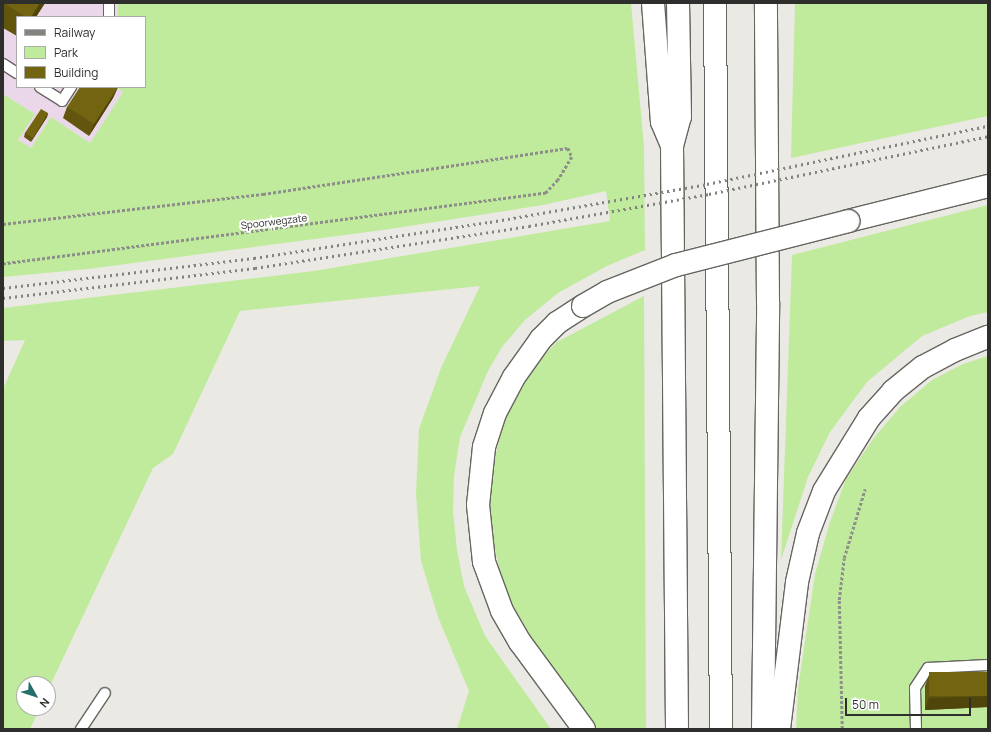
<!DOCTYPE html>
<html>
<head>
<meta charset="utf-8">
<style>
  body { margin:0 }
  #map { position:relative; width:991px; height:732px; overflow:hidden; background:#eae9e4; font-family:Manrope,sans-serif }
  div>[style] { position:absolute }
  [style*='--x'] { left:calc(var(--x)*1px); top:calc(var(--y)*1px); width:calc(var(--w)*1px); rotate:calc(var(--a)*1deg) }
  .education>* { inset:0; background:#ead8ea }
  .green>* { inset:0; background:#c0eb9c }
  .path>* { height:2.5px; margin-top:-1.25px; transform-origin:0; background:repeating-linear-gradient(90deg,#8e8e8a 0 3px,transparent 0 5px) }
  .roads { filter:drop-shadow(1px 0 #666560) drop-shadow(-1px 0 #666560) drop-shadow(0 1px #666560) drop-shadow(0 -1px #666560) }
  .service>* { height:10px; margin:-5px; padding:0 5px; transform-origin:5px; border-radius:5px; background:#fff }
  .motorway>* { height:22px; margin:-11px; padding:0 11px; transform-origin:11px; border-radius:11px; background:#fff }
  .rail>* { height:3px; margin-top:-1.5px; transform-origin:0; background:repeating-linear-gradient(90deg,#838380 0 2px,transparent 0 6px) }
  .bridges { filter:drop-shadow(1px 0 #666560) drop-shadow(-1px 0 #666560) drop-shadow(0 1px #666560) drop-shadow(0 -1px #666560) }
  .motorway-bridge>* { height:22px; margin:-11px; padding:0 11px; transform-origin:11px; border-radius:11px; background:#fff }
  .wall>* { inset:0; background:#62560f }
  .shaded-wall>* { inset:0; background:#50460c }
  .building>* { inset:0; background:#726411; transform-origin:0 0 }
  span { translate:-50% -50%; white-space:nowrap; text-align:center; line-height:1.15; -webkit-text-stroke:4px #fff; paint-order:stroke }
  .street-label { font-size:10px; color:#2e2e2c }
  .frame { position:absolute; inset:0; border:4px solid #2e2e2c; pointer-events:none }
  .legend { position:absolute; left:16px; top:16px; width:130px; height:72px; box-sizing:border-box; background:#fff; border:1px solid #ababab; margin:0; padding:5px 7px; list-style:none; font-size:12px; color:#2e2e2c }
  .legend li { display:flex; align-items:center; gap:8px; height:20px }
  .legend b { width:20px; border:1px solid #ababab }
  .north { position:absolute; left:16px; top:676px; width:40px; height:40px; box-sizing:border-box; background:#fff; border:1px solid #ababab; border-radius:50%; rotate:129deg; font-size:11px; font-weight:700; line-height:16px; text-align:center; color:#2e2e2c }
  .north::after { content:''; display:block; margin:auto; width:14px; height:18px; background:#246f6c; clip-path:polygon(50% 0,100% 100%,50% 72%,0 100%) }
  .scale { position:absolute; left:845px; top:698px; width:126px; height:18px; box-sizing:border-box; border:2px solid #2e2e2c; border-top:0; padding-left:5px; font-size:12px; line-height:14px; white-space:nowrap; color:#2e2e2c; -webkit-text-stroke:3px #fff; paint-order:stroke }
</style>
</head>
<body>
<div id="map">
  <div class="education">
    <i style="clip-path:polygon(3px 3px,118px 3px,118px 17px,17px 17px,17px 87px,116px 87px,123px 92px,90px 143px,51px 117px,31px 148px,18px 140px,35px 114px,3px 94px)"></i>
  </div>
  <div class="green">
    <i style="clip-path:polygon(118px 3px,631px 3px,644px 147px,645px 250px,607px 266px,558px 293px,525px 320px,502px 347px,488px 371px,460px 437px,454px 476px,453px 511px,457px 550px,464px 586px,485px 636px,551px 729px,457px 729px,469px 691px,438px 617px,421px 561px,416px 493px,419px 429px,441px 368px,480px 286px,240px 311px,173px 454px,153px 468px,48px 690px,48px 684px,24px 684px,24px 708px,40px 708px,30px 729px,3px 729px,3px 389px,25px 340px,3px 341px,3px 308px,314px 271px,610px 221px,606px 191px,543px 205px,390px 229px,88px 269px,3px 277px,3px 94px,35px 114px,18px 140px,31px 148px,51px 117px,90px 143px,123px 92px,116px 87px,145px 87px,145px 17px,118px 17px)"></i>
    <i style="clip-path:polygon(795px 3px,988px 3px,988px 116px,791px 158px)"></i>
    <i style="clip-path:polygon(988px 205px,988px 312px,970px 316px,922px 336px,867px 382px,830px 432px,808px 477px,781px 560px,792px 255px)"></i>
    <i style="clip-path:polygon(644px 296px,646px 729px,597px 729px,540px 652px,505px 592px,489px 525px,488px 489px,503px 423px,535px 364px,557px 342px)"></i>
    <i style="clip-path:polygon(988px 356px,988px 729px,796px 729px,798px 689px,815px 574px,830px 522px,846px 479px,873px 439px,900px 407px,932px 380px,963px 364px)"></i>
  </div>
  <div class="path">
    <i style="--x:3;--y:224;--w:262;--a:-6.6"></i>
    <i style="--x:263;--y:194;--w:308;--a:-8.6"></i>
    <i style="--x:568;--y:148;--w:10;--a:66"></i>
    <i style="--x:572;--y:157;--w:27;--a:121"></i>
    <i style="--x:558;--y:180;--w:18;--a:133"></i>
    <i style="--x:546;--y:193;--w:548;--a:172.55"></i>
    <i style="--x:842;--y:729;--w:129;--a:-91.3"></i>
    <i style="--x:839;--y:600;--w:42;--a:-83.2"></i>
    <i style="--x:844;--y:558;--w:72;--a:-73.1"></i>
  </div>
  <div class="roads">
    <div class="service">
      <i style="--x:109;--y:17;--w:14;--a:-90"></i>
      <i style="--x:3;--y:64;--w:17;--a:33"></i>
      <i style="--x:40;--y:87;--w:26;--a:32"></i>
      <i style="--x:62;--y:101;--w:17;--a:-57"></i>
      <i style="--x:81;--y:729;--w:43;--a:-56.3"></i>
      <i style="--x:916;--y:729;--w:41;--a:-91.4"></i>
      <i style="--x:915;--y:688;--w:24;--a:-57"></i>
      <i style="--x:928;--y:668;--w:60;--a:-2.9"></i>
    </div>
    <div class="motorway">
      <i style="--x:653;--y:3;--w:119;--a:85.7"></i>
      <i style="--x:662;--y:122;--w:26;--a:67"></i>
      <i style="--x:715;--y:3;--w:726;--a:89.53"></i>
      <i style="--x:848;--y:221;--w:144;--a:-14"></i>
      <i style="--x:583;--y:306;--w:31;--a:147"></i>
      <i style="--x:557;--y:323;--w:23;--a:135"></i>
      <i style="--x:541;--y:339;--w:47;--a:125.4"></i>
      <i style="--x:514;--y:377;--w:41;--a:117.8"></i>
      <i style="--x:495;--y:413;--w:36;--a:108"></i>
      <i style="--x:484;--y:447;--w:58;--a:95.9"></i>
      <i style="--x:478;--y:505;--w:57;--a:84"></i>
      <i style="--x:484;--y:562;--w:52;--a:69.8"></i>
      <i style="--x:502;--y:611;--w:36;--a:60"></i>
      <i style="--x:520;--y:642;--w:108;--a:53.7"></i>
      <i style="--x:677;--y:729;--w:583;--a:-90.49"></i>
      <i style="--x:672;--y:146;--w:30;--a:-75"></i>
      <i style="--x:680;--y:117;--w:114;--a:-91"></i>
      <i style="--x:763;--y:729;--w:426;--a:-89.3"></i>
      <i style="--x:768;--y:303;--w:300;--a:-90.4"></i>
      <i style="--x:779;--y:729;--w:148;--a:-83"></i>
      <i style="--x:797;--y:582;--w:50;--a:-77.3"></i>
      <i style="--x:808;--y:533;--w:45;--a:-69.1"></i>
      <i style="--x:824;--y:491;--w:86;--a:-58.3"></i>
      <i style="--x:869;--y:418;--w:36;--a:-48"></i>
      <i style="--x:893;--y:391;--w:38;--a:-39"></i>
      <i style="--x:923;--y:367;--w:36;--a:-28"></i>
      <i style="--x:955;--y:350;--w:35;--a:-22"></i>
    </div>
  </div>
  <div class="rail">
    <i style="--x:3;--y:288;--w:253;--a:-6.8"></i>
    <i style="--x:254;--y:258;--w:239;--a:-8.7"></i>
    <i style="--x:490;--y:222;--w:220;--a:-9.9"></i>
    <i style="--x:707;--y:184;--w:287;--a:-11.7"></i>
    <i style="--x:3;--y:298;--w:254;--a:-6.8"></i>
    <i style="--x:255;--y:268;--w:277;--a:-8.7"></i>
    <i style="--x:529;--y:226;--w:183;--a:-10.1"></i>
    <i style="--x:709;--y:194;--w:285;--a:-11.7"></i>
  </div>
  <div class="bridges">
    <div class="motorway-bridge">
      <i style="--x:583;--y:306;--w:28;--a:-30"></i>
      <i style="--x:607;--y:292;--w:74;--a:-21.4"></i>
      <i style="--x:676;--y:265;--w:178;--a:-14.3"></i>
    </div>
  </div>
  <div class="wall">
    <i style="clip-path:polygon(3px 3px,45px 3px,36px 17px,17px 17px,17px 36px,3px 28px)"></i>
    <i style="clip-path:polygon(118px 87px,113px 98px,89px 136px,63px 118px,67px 107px)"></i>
    <i style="clip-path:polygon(48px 113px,47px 117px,31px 142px,24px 137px,25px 133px)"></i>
    <i style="clip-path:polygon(988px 672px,988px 707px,925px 710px,925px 686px,929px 675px)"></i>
  </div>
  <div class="shaded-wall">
    <i style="clip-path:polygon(40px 3px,45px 3px,36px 17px,31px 17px)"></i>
    <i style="clip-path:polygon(118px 87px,113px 98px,89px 136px,94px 124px)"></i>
    <i style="clip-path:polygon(48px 113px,47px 117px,31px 142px,33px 138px)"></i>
    <i style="clip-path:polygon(988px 696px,988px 707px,925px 710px,929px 698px)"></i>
  </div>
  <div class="building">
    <i style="clip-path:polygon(4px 3px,40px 3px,31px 17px,26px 17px)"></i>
    <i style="clip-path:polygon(80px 87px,118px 87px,94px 124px,67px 107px)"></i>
    <i style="clip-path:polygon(41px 109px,48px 113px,33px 138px,25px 133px)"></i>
    <i style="left:988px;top:672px;width:24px;height:59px;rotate:90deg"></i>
  </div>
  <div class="street-label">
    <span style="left:274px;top:222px;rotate:-7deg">Spoorwegzate</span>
  </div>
  <div class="frame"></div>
  <ul class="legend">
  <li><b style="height:5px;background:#838380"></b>Railway</li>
  <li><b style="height:11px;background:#c0eb9c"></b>Park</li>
  <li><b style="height:11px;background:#726411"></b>Building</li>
  </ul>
  <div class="north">N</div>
  <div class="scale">50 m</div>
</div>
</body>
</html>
